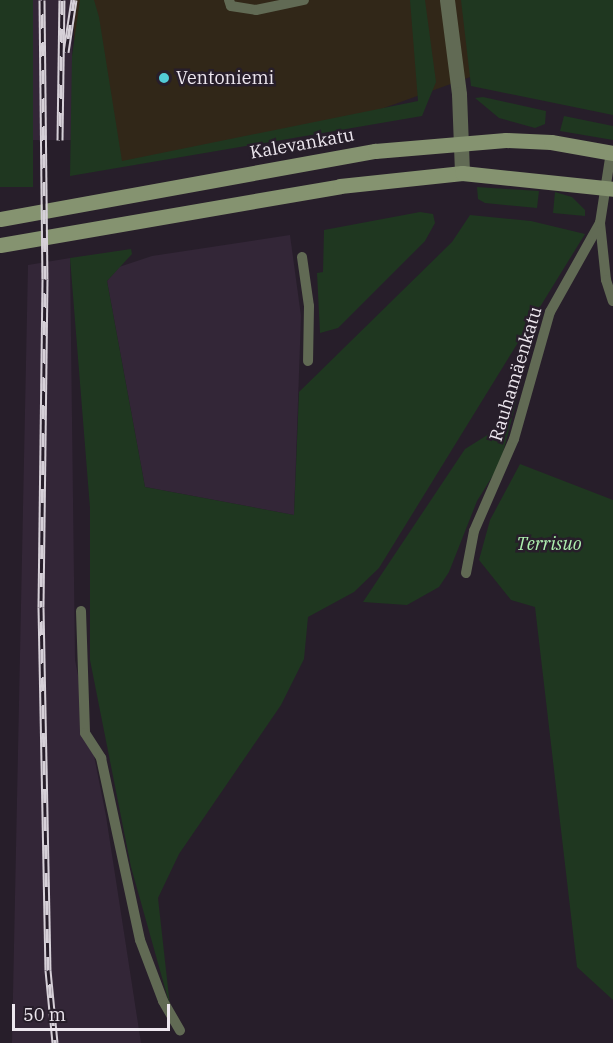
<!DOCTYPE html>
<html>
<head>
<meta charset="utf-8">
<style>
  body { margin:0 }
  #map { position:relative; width:613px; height:1043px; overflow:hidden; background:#271e2a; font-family:"IBM Plex Serif",serif }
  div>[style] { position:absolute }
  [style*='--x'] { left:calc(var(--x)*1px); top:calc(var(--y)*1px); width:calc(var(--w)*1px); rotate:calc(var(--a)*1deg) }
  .built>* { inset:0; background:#332637; transform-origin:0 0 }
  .industrial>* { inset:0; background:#312718 }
  .green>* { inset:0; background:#1f3720; transform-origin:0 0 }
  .service>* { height:10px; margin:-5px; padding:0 5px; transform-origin:5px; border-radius:5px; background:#616a54 }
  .minor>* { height:15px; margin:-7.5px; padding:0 7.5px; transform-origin:7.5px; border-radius:7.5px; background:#616a54 }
  .secondary>* { height:15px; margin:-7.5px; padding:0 7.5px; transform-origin:7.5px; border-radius:7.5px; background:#859370 }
  .rail>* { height:7px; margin-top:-3.5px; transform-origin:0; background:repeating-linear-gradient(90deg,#271e2a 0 14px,#d6d0d8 0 28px); box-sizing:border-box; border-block:2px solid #d6d0d8 }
  .dots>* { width:16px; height:16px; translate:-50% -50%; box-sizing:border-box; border:3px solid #271e2a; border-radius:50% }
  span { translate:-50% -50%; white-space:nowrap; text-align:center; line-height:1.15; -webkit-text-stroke:5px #271e2a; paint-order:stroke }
  .poi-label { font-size:18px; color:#ede7ef }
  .left { translate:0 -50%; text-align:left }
  .street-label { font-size:18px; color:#ede7ef }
  .park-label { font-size:18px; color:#adefaf; font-style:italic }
  .scale { position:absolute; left:12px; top:1004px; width:158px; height:27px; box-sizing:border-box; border:3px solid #ede7ef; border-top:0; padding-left:8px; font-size:18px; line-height:21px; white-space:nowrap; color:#ede7ef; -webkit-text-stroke:4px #271e2a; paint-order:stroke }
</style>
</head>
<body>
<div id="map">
  <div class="built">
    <i style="left:33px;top:0;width:39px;height:140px"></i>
    <i style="clip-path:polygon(290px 235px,301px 316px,294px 515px,145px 487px,107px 281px,119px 267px,152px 256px)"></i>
    <i style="clip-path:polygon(70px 258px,75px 660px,106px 816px,141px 1043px,12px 1043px,28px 265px)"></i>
  </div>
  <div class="industrial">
    <i style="clip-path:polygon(73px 0,613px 0,473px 76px,317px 132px,78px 169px)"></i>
  </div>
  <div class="green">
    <i style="left:0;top:0;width:33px;height:187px"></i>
    <i style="clip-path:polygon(80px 0,94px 0,99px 17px,122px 161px,418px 101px,410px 0,425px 0,436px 82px,422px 116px,70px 176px,72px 56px)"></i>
    <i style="clip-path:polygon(461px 0,613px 0,613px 115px,471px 86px)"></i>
    <i style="clip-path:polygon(483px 97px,546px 111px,545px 124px,535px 128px,499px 118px,475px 98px)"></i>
    <i style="clip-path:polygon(564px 116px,613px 126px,613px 140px,560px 131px)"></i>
    <i style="clip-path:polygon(477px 187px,539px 191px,537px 208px,485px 203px,478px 199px)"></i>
    <i style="clip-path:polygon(555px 192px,572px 197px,585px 210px,585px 216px,553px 213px)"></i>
    <i style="clip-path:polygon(420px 212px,433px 214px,435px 223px,425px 241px,338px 328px,320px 333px,317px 273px,323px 272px,324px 230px)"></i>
    <i style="clip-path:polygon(470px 215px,531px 221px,585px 234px,379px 568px,354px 592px,308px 617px,304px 659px,281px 705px,179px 854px,158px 898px,170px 1006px,131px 867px,90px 660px,90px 508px,70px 258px,131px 249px,132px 254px,107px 281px,145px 487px,294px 515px,299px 392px,452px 242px)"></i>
    <i style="clip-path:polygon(520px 387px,500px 464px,477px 501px,449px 572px,439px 587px,407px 605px,363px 602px,465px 449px,489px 434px)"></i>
    <i style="clip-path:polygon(520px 464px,613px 500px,613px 1000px,577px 967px,535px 607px,511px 600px,479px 560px,490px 520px)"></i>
  </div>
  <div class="service">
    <i style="--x:229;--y:0;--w:6;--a:72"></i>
    <i style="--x:231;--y:6;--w:25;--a:9"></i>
    <i style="--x:256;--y:10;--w:49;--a:-11.8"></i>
    <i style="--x:600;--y:223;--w:57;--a:84"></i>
    <i style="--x:606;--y:280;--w:22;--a:72"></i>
    <i style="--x:302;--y:257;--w:49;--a:81.9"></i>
    <i style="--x:309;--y:306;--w:55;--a:91"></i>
    <i style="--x:466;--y:573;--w:43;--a:-79.2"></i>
    <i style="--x:474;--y:531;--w:100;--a:-66.5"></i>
    <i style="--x:514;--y:439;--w:132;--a:-74.2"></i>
    <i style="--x:550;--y:312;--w:102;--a:-60.7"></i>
    <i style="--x:600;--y:223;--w:72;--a:-81.2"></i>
    <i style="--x:81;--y:611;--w:122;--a:88.1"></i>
    <i style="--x:85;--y:733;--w:30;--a:57"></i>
    <i style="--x:101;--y:758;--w:186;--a:77.9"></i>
    <i style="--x:140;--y:940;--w:65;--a:69.3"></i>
    <i style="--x:163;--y:1001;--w:34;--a:60"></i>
  </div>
  <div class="minor">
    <i style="--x:447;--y:0;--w:95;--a:82.7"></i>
    <i style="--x:459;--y:94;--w:79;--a:87.8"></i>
  </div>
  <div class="secondary">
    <i style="--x:0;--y:219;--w:381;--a:-10.3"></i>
    <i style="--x:375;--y:151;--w:131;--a:-4.8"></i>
    <i style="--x:506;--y:140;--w:45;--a:2.5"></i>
    <i style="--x:551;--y:142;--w:63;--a:10.1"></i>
    <i style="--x:0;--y:245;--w:345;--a:-9.8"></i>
    <i style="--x:340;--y:186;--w:123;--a:-6.1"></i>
    <i style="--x:462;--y:173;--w:152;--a:6"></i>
  </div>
  <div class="rail">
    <i style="--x:42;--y:0;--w:279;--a:89.4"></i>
    <i style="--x:45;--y:279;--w:328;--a:90.7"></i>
    <i style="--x:41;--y:607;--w:363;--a:88.9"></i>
    <i style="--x:48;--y:970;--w:73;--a:84.5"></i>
    <i style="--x:66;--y:52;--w:53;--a:-81.3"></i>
    <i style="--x:60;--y:140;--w:140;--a:-89.2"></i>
  </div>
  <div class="dots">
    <i style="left:164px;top:78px;background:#52cbd7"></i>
  </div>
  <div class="poi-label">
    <span class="left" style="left:176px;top:78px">Ventoniemi</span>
  </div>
  <div class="street-label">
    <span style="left:302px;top:144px;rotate:-10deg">Kalevankatu</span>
    <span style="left:516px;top:374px;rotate:-73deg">Rauhamäenkatu</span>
  </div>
  <div class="park-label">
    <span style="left:549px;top:544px">Terrisuo</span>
  </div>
  <div class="scale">50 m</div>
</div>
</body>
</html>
